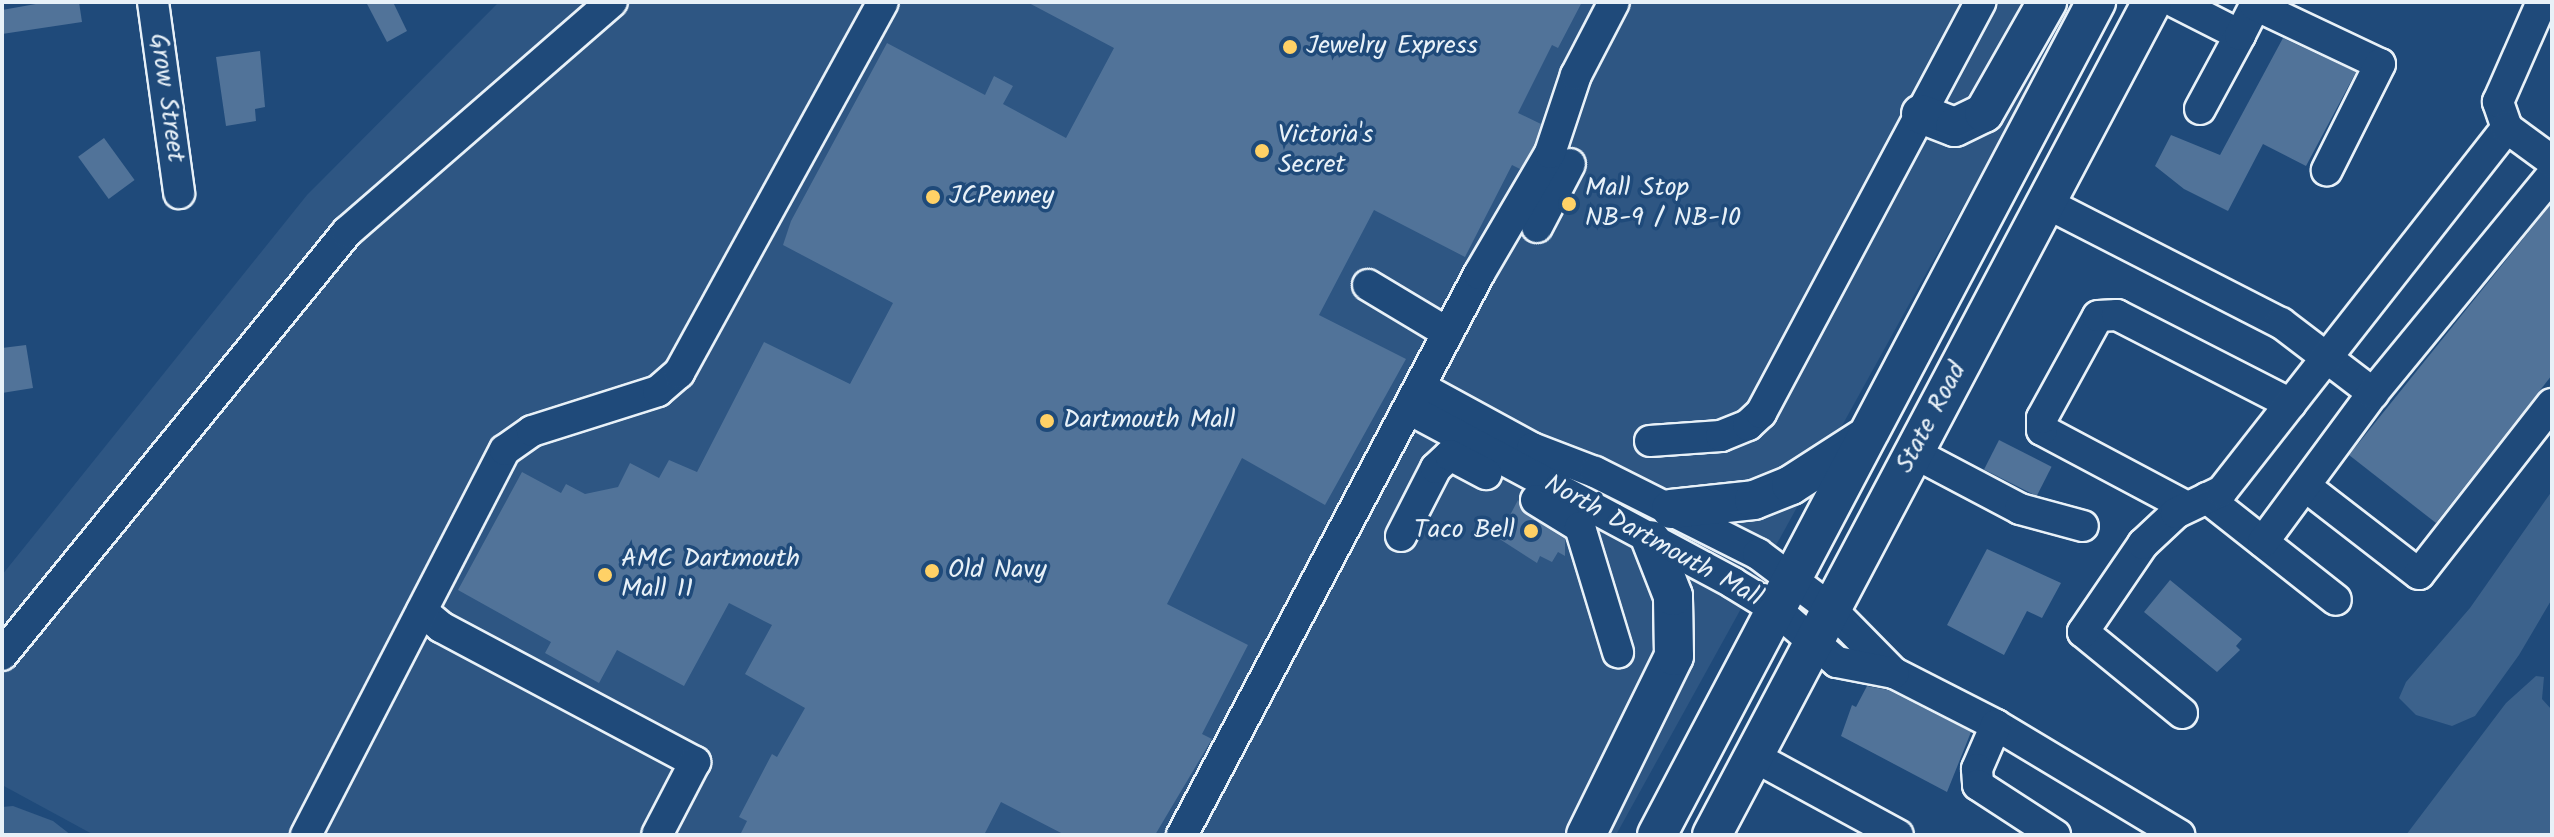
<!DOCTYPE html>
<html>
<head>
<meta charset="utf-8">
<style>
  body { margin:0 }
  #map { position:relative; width:2554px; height:837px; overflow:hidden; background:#1f4a7a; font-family:Kalam,sans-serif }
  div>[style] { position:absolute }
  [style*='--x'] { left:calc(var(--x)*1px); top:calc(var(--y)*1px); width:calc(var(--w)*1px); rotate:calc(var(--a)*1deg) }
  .built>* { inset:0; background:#2e5683 }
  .green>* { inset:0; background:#3c628c }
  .building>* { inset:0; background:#517399; transform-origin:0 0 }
  .roads { filter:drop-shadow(2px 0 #e8f1f8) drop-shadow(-2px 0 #e8f1f8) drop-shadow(0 2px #e8f1f8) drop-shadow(0 -2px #e8f1f8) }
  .minor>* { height:30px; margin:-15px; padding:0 15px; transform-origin:15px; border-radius:15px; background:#1f4a7a }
  .major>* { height:38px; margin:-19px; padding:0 19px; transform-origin:19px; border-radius:19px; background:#1f4a7a }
  .dots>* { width:22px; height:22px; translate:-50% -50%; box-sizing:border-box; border:4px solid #1f4a7a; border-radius:50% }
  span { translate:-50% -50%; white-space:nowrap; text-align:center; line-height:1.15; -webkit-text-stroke:7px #1f4a7a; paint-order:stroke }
  .poi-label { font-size:26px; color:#e8f1f8 }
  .left { translate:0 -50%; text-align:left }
  .right { translate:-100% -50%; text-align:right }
  .street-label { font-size:26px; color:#e8f1f8 }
  .frame { position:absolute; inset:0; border:4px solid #e8f1f8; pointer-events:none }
</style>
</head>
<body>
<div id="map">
  <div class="built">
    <i style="clip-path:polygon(499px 2px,2076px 2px,1616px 835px,94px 835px,2px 785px,2px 575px,307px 195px)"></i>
  </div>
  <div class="green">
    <i style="clip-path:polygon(2552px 491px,2552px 599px,2519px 655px,2475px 716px,2452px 726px,2416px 715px,2399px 698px,2406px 682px,2470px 608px)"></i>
    <i style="clip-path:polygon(2536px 676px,2544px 677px,2542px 699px,2552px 710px,2552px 835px,2406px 835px,2506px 703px)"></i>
    <i style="clip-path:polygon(13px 806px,53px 821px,71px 835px,2px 835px,2px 807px)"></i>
  </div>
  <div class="building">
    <i style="clip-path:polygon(47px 2px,79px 2px,82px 22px,2px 34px,2px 10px)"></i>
    <i style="clip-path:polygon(366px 2px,393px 2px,407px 31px,387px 42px)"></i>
    <i style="clip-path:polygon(1027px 2px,1582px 2px,1558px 48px,1552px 45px,1518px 113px,1541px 124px,1534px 146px,1520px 169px,1512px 165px,1465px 257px,1374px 210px,1319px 315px,1406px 359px,1325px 505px,1242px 458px,1167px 604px,1248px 645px,1202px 734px,1212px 739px,1155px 835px,1065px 835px,1001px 802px,984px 835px,740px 835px,747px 821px,739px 817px,772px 754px,777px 757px,805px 708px,745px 674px,772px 625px,729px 603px,684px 686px,617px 650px,599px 683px,545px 653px,551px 642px,458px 590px,522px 472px,561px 493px,566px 484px,585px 494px,618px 487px,630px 463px,659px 478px,669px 460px,697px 472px,764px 342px,850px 384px,893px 303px,783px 245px,791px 221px,887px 43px,985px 95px,994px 76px,1013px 86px,1003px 104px,1066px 138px,1114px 48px)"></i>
    <i style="clip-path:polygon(2283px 38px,2356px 72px,2306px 166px,2263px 144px,2228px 211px,2184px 189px,2155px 166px,2171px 135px,2220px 155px)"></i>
    <i style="clip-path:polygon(260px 51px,265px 107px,255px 109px,256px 121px,226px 126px,216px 57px)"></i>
    <i style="left:104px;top:138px;width:52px;height:32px;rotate:54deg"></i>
    <i style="clip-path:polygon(2552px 203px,2552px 375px,2436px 523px,2349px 455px)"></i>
    <i style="clip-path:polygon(26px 345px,33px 388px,2px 393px,2px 348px)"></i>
    <i style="left:1999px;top:440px;width:59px;height:33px;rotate:27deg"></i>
    <i style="clip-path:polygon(1518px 500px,1527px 515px,1565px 539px,1565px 556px,1558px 552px,1552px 562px,1540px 556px,1537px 563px,1498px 538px)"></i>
    <i style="clip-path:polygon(1987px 549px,2061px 583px,2042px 618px,2027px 611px,2004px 655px,1947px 625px)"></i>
    <i style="clip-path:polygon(2170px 580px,2242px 639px,2236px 646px,2240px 650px,2217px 672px,2144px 612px)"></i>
    <i style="clip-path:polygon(1867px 686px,1888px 690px,1971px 732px,1947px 792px,1841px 736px,1852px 705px,1856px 707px)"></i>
  </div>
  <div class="roads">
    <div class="minor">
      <i style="--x:153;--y:2;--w:193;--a:82.2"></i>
      <i style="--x:2175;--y:2;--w:73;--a:26.9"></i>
      <i style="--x:2240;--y:35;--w:84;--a:118.4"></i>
      <i style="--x:2240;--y:35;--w:34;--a:-63"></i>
      <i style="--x:2255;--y:5;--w:138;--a:25.3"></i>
      <i style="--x:2380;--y:64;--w:119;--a:116.6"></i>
      <i style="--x:2507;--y:128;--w:28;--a:-109"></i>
      <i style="--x:2498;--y:102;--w:109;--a:-66.3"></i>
      <i style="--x:2046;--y:203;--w:264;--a:27.1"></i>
      <i style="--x:2281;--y:323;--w:116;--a:37.3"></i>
      <i style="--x:1537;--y:227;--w:71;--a:-62.4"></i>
      <i style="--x:1368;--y:285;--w:93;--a:31"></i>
      <i style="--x:1420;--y:387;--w:128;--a:28.6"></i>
      <i style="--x:1532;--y:448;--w:67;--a:20.9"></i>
      <i style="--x:1595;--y:472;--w:182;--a:26.7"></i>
      <i style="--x:1758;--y:554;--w:91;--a:37"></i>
      <i style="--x:1831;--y:609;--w:90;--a:45.5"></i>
      <i style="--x:1894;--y:673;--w:114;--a:27"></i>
      <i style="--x:1996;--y:725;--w:214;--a:31"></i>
      <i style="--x:1409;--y:409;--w:368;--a:28.2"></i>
      <i style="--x:1733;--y:583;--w:48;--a:31.4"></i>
      <i style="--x:1774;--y:608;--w:83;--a:40.6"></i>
      <i style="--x:1837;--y:662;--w:58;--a:10.9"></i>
      <i style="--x:1650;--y:441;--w:71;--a:-4"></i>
      <i style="--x:1721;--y:436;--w:29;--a:-22"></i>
      <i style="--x:1748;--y:425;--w:18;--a:-43"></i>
      <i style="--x:1761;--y:413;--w:466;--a:-61.9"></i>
      <i style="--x:1914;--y:453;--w:120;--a:27.8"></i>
      <i style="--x:2020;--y:509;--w:65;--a:15.1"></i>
      <i style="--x:2305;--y:486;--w:144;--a:37.7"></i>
      <i style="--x:2419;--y:574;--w:216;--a:-52"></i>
      <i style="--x:2207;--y:498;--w:164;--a:38.3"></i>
      <i style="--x:1536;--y:500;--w:52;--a:31.5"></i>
      <i style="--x:1580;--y:527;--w:131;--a:73.1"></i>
      <i style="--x:2187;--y:507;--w:164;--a:-152"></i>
      <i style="--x:2042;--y:430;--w:12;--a:-90"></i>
      <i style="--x:2042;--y:418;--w:116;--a:-61.2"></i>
      <i style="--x:2098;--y:316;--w:19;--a:-3"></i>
      <i style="--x:2117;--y:315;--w:195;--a:27.1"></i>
      <i style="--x:1401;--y:536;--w:76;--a:-62.8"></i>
      <i style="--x:1436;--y:468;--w:19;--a:-43"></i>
      <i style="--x:1450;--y:455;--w:41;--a:27.8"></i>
      <i style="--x:2263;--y:542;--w:185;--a:-53.6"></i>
      <i style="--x:2373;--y:393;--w:282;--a:-50.6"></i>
      <i style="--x:422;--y:611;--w:25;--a:40"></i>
      <i style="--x:441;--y:627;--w:288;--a:28"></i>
      <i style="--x:695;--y:762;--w:82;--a:117.5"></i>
      <i style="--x:2;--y:655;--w:546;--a:-50.8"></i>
      <i style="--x:347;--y:232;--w:351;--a:-41"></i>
      <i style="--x:2182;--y:713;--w:128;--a:-140.7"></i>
      <i style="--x:2083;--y:632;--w:107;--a:-55.7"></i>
      <i style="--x:2143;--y:544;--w:45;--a:-43.2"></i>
      <i style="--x:2176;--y:513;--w:51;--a:-25.6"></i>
      <i style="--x:2222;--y:491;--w:462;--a:-51.9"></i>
      <i style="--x:2507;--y:128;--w:56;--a:36.3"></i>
      <i style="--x:1996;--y:725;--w:48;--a:113.4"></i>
      <i style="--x:1977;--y:769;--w:16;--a:86"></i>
      <i style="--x:1978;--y:785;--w:92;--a:33"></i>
      <i style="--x:1753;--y:756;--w:165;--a:28.6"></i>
      <i style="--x:306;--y:835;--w:433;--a:-62.7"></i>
      <i style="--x:505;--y:450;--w:33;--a:-35"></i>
      <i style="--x:532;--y:431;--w:132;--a:-17.6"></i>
      <i style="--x:658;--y:391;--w:28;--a:-41"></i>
      <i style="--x:679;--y:373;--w:423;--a:-61.2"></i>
      <i style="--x:1182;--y:835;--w:635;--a:-62.1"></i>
      <i style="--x:1479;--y:274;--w:140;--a:-59.6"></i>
      <i style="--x:1550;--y:153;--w:82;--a:-71.6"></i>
      <i style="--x:1576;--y:75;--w:82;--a:-62.5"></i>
    </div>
    <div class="major">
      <i style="--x:1921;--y:114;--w:36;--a:21"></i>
      <i style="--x:1955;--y:127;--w:32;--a:-26"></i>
      <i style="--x:1984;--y:113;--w:128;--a:-60.4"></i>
      <i style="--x:1671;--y:509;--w:83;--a:-6.2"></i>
      <i style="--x:1754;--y:500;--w:40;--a:-22"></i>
      <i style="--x:1791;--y:485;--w:85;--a:-32.9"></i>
      <i style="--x:1586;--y:835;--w:199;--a:-63.8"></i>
      <i style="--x:1674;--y:656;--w:60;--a:-91"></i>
      <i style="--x:1673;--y:596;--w:60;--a:-111.4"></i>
      <i style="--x:1657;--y:835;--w:942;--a:-62.21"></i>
      <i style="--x:1712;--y:835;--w:942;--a:-62.16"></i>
    </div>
  </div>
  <div class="dots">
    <i style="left:1290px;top:47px;background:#ffd166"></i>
    <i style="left:1262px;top:151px;background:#ffd166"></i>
    <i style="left:933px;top:197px;background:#ffd166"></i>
    <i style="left:1569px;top:204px;background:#ffd166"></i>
    <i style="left:1047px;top:421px;background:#ffd166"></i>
    <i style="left:1531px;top:531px;background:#ffd166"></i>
    <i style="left:932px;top:571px;background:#ffd166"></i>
    <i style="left:605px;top:575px;background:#ffd166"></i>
  </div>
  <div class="poi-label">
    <span class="left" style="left:1306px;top:47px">Jewelry Express</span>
    <span class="left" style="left:1278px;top:151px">Victoria's<br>Secret</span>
    <span class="left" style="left:1585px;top:204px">Mall Stop<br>NB-9 / NB-10</span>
    <span class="left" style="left:949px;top:197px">JCPenney</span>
    <span class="left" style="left:1063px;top:421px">Dartmouth Mall</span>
    <span class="right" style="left:1515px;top:531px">Taco Bell</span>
    <span class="left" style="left:621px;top:575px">AMC Dartmouth<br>Mall 11</span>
    <span class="left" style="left:948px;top:571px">Old Navy</span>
  </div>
  <div class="street-label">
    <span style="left:166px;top:98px;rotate:82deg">Grow Street</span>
    <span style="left:1932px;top:418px;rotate:-62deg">State Road</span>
    <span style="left:1653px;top:542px;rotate:29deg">North Dartmouth Mall</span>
  </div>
  <div class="frame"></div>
</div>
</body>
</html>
